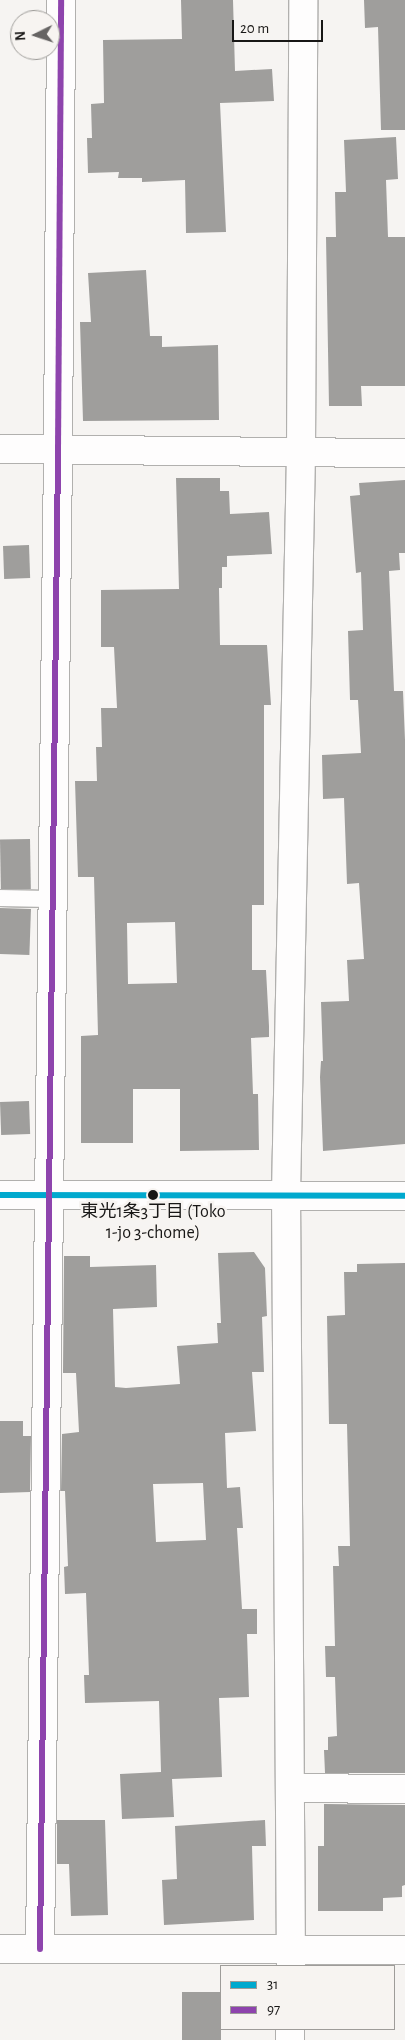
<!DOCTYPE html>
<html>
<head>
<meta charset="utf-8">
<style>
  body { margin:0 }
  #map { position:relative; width:405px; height:2040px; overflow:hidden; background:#f6f4f2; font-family:"Alegreya Sans","Noto Sans JP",sans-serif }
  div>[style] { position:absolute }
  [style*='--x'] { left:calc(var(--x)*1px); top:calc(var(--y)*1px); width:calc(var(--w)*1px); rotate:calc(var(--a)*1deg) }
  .building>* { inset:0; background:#9f9e9c; transform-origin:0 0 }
  .roads { filter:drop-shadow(1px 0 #b1b0ae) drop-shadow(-1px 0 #b1b0ae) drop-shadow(0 1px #b1b0ae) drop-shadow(0 -1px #b1b0ae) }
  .lane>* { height:16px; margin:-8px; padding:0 8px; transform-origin:8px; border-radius:8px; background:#fefdfd }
  .street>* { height:28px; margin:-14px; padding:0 14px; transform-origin:14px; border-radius:14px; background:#fefdfd }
  .secondary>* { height:28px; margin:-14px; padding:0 14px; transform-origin:14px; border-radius:14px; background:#fefdfd }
  .bus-1>* { height:6px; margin:-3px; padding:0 3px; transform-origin:3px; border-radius:3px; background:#00a9ce }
  .bus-2>* { height:6px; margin:-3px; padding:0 3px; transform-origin:3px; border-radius:3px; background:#8e44ad }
  .dots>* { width:14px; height:14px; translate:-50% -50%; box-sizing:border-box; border:2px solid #f7f4f1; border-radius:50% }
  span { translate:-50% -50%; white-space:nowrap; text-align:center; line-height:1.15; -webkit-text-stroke:5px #f7f4f1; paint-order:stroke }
  .bus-label { font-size:18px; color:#181716 }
  .legend { position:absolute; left:220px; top:1965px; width:175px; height:65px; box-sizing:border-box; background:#f7f4f1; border:1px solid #9e9c99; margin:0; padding:6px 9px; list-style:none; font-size:15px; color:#181716 }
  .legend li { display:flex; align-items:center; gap:10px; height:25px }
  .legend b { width:25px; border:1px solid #9e9c99 }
  .north { position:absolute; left:10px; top:10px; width:50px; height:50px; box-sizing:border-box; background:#f7f4f1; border:1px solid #9e9c99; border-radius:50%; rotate:266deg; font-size:14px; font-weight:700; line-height:20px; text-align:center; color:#181716 }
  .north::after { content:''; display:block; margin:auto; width:18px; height:22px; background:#666463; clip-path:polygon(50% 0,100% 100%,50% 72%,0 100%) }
  .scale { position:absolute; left:232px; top:20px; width:91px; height:22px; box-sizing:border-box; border:2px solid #181716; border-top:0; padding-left:6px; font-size:15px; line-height:18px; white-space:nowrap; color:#181716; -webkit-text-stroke:4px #f7f4f1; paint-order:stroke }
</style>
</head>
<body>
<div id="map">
  <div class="building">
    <i style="clip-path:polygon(181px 0,233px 0,235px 71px,272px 69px,274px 101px,220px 103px,226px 232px,186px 233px,185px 180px,142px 182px,142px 178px,118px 178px,119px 172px,88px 173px,87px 138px,92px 138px,91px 104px,104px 103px,103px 40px,182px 39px)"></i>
    <i style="clip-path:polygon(364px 0,405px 0,405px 130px,381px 130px,378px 27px,365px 28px)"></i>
    <i style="clip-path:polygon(396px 137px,398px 179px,386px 180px,388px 237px,405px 237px,405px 386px,361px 386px,362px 406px,329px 406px,326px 237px,336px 237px,335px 192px,346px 192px,344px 140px)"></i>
    <i style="clip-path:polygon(146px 270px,150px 336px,162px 336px,162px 347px,218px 345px,219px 420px,83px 421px,80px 322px,91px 322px,88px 273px)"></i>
    <i style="clip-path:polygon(evenodd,176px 478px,220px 478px,220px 491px,229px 491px,230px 514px,269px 512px,272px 554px,227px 556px,227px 567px,222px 567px,222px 588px,219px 588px,220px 645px,267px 645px,271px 705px,264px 705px,264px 905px,252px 905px,252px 970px,266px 970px,269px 1026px,269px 1037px,251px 1038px,253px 1094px,258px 1094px,259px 1150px,180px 1151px,180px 1089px,133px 1089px,133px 1143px,81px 1143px,81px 1036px,98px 1035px,94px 877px,78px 877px,75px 781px,97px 781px,96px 747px,102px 747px,101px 708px,117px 708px,114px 647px,101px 647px,101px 590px,179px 589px,176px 478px,175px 922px,177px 983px,128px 984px,127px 923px,175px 922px)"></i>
    <i style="clip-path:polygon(405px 480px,405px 553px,399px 553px,400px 570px,389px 571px,394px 691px,403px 691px,405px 740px,405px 1144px,323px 1151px,320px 1077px,321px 1061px,323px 1061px,321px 1002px,349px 1001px,347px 960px,364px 959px,359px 883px,347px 884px,344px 798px,323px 799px,322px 755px,361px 753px,358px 700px,350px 700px,348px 631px,363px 630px,361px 572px,356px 573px,350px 496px,360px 495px,359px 483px)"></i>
    <i style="left:29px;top:545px;width:33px;height:26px;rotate:88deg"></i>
    <i style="left:30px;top:839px;width:50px;height:30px;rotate:89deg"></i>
    <i style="left:0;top:908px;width:31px;height:46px;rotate:2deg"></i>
    <i style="left:29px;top:1101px;width:33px;height:29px;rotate:88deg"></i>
    <i style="clip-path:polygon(evenodd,254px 1252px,265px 1268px,267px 1316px,262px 1317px,264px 1372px,252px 1372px,256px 1431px,225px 1433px,227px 1488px,240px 1487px,243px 1528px,237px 1528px,242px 1609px,257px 1609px,257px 1634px,247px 1634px,249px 1697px,219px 1698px,222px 1777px,172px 1779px,174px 1817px,122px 1819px,120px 1774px,161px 1772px,159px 1701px,85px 1703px,84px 1675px,89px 1675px,86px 1593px,65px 1594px,64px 1567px,68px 1566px,65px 1491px,61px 1491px,62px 1434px,79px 1432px,76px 1373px,63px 1373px,64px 1256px,90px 1256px,90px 1267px,156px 1265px,157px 1307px,113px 1309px,115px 1387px,126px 1388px,180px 1384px,177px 1346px,218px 1343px,217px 1323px,221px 1323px,218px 1253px,254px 1252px,203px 1483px,206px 1540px,156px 1542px,153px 1484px,203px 1483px)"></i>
    <i style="clip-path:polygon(405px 1263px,405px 1773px,325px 1773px,324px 1750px,328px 1750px,328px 1737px,337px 1736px,335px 1677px,326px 1677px,325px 1646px,335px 1646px,333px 1566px,339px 1566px,338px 1546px,350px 1546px,347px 1424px,329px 1424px,327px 1316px,345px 1315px,344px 1272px,357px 1272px,357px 1264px)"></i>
    <i style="clip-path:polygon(0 1421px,23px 1421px,23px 1436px,31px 1436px,30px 1492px,0 1493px)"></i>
    <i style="clip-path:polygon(324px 1804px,405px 1805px,405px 1885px,402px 1886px,402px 1897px,383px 1898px,383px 1911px,318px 1911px,318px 1846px,324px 1846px)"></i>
    <i style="clip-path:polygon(57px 1820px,105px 1820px,108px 1915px,71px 1916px,69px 1864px,57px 1864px)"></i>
    <i style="clip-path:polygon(265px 1820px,266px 1846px,252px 1846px,254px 1920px,164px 1925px,162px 1880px,177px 1879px,175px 1826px)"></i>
    <i style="left:182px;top:1992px;width:39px;height:48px"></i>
  </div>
  <div class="roads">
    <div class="lane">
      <i style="--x:0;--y:898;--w:53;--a:1.1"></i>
    </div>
    <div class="street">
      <i style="--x:0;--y:449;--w:405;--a:0.6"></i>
      <i style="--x:290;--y:1788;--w:115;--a:0.5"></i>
      <i style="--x:0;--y:1949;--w:405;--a:0.1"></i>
      <i style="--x:40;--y:1949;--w:1499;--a:-89.31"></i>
      <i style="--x:58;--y:450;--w:450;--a:-89.6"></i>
      <i style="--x:291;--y:1966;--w:772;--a:-90.37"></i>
      <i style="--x:286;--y:1194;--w:743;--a:-88.84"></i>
      <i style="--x:301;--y:451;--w:451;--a:-89.7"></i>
      <i style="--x:290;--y:2040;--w:11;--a:-90"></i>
    </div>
    <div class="secondary">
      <i style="--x:0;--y:1195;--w:405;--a:0.1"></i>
    </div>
  </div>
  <div class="bus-1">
    <i style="--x:0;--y:1195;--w:405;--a:0.1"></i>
  </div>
  <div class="bus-2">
    <i style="--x:40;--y:1949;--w:1499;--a:-89.31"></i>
    <i style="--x:58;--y:450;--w:450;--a:-89.6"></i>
  </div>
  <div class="dots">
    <i style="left:153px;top:1195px;background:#181716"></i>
  </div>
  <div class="bus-label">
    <span style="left:153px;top:1223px">東光1条3丁目 (Toko<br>1-jo 3-chome)</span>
  </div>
  <ul class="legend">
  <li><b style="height:6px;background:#00a9ce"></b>31</li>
  <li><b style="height:6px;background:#8e44ad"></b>97</li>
  </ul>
  <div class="north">N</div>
  <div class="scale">20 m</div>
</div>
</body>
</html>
